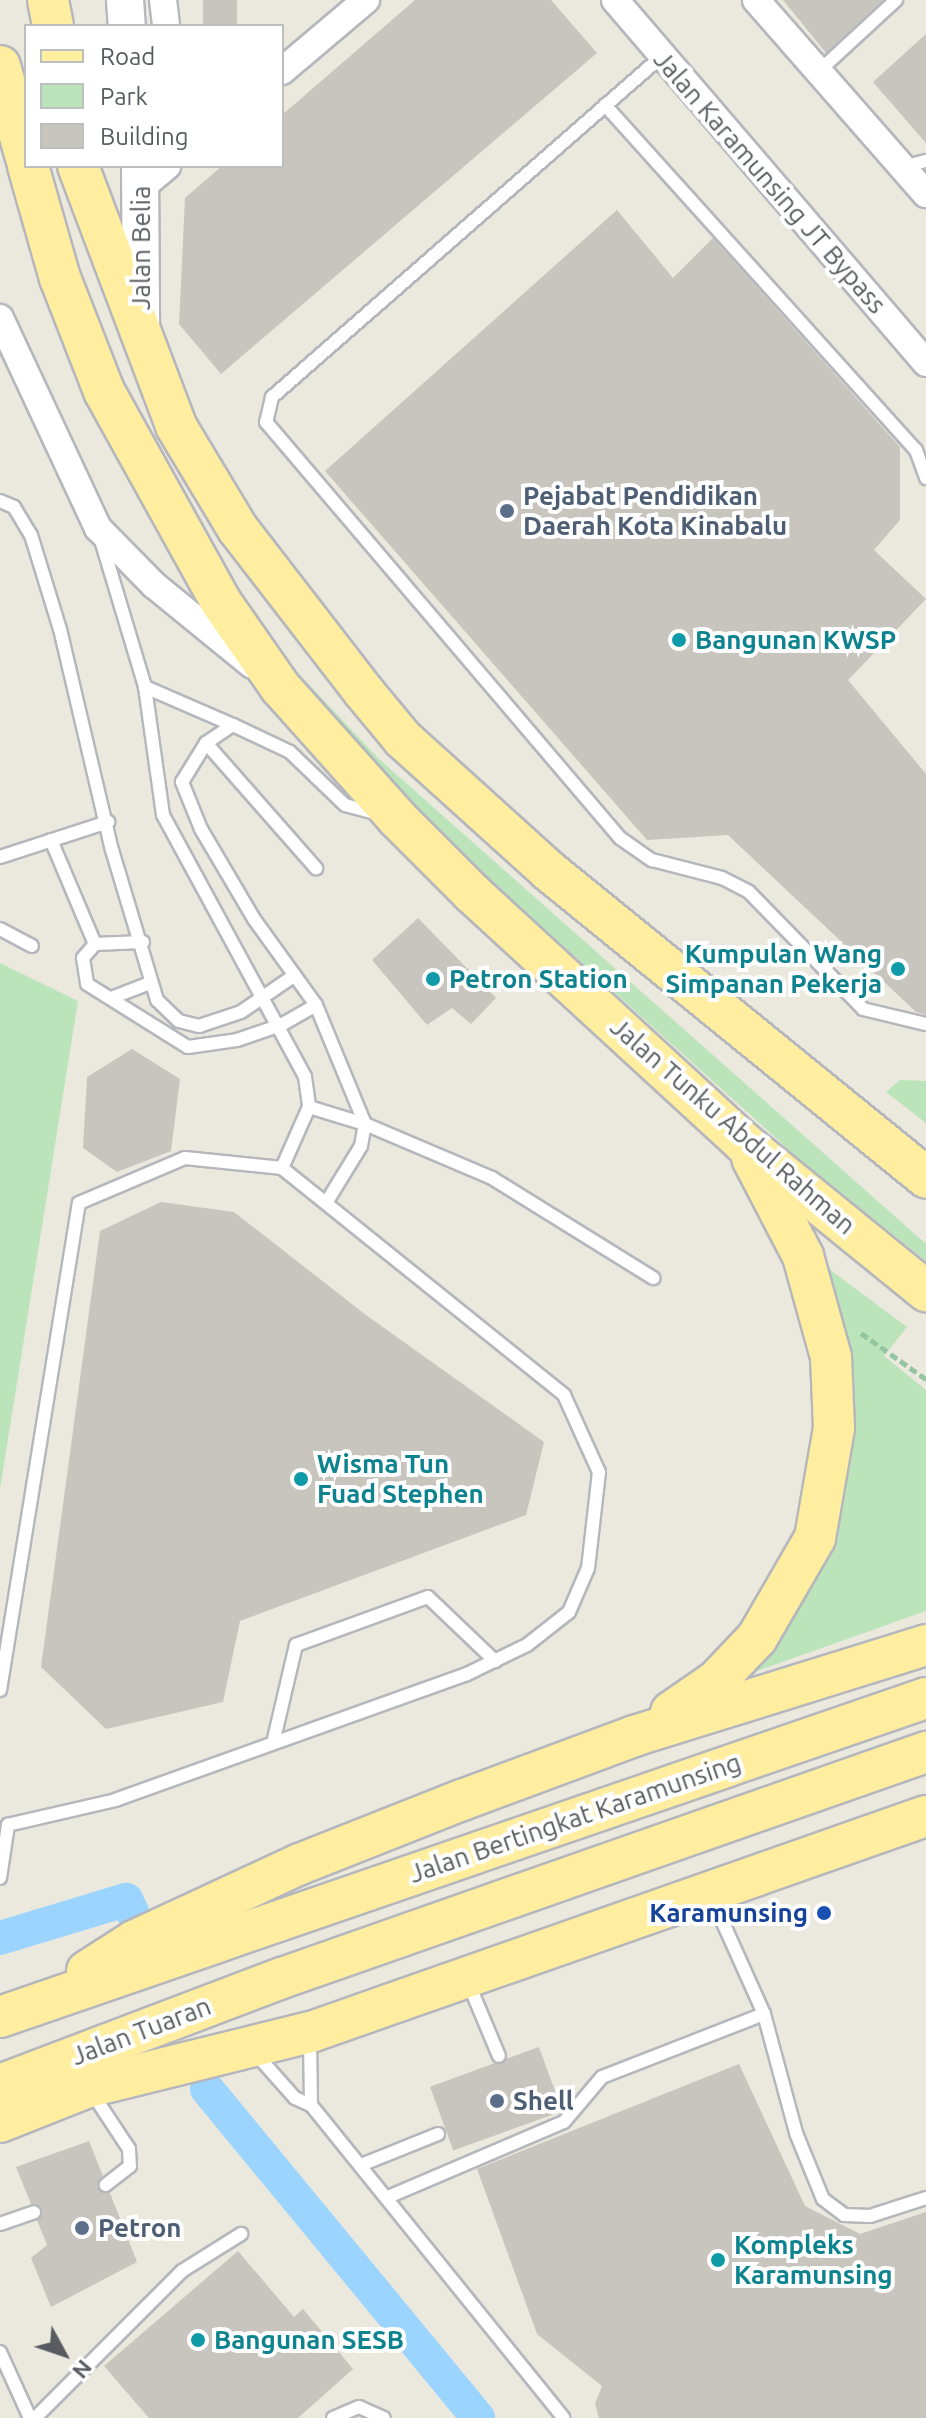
<!DOCTYPE html>
<html>
<head>
<meta charset="utf-8">
<style>
  body { margin:0 }
  #map { position:relative; width:926px; height:2418px; overflow:hidden; background:#ebe8de; font-family:Ubuntu,sans-serif }
  div>[style] { position:absolute }
  [style*='--x'] { left:calc(var(--x)*1px); top:calc(var(--y)*1px); width:calc(var(--w)*1px); rotate:calc(var(--a)*1deg) }
  .green>* { inset:0; background:#bbe4ba }
  .canal>* { height:34px; margin:-17px; padding:0 17px; transform-origin:17px; border-radius:17px; background:#9bd5ff }
  .building>* { inset:0; background:#c8c5be; transform-origin:0 0 }
  .path>* { height:5px; margin-top:-2.5px; transform-origin:0; background:repeating-linear-gradient(90deg,#93c5a0 0 8px,transparent 0 12px) }
  .roads { filter:drop-shadow(2px 0 #b5b7bc) drop-shadow(-2px 0 #b5b7bc) drop-shadow(0 2px #b5b7bc) drop-shadow(0 -2px #b5b7bc) }
  .lane>* { height:12px; margin:-6px; padding:0 6px; transform-origin:6px; border-radius:6px; background:#fff }
  .street>* { height:26px; margin:-13px; padding:0 13px; transform-origin:13px; border-radius:13px; background:#fff }
  .secondary>* { height:36px; margin:-18px; padding:0 18px; transform-origin:18px; border-radius:18px; background:#fff }
  .primary>* { height:40px; margin:-20px; padding:0 20px; transform-origin:20px; border-radius:20px; background:#ffeea0 }
  .dots>* { width:22px; height:22px; translate:-50% -50%; box-sizing:border-box; border:4px solid #fff; border-radius:50% }
  span { translate:-50% -50%; white-space:nowrap; text-align:center; line-height:1.15; -webkit-text-stroke:8px #fff; paint-order:stroke }
  .street-label { font-size:26px; color:#585c60 }
  .service-label { font-size:26px; color:#4e5e75; font-weight:700 }
  .left { translate:0 -50%; text-align:left }
  .culture-label { font-size:26px; color:#0d838f; font-weight:700 }
  .right { translate:-100% -50%; text-align:right }
  .transit-label { font-size:26px; color:#164399; font-weight:700 }
  .legend { position:absolute; left:24px; top:24px; width:260px; height:144px; box-sizing:border-box; background:#fff; border:2px solid #bcbebf; margin:0; padding:10px 14px; list-style:none; font-size:24px; color:#585c60 }
  .legend li { display:flex; align-items:center; gap:16px; height:40px }
  .legend b { width:40px; border:2px solid #bcbebf }
  .north { position:absolute; left:24px; top:2314px; width:80px; height:80px; -webkit-text-stroke:6px #fff; paint-order:stroke; rotate:130deg; font-size:22px; font-weight:700; line-height:32px; text-align:center; color:#585c60 }
  .north::after { content:''; display:block; margin:auto; width:28px; height:36px; background:#585c60; clip-path:polygon(50% 0,100% 100%,50% 72%,0 100%) }
</style>
</head>
<body>
<div id="map">
  <div class="green">
    <i style="clip-path:polygon(267px 640px,379px 759px,926px 1244px,926px 1261px,798px 1158px,369px 771px)"></i>
    <i style="clip-path:polygon(0 963px,78px 1001px,0 1489px)"></i>
    <i style="clip-path:polygon(900px 1080px,926px 1081px,926px 1123px,886px 1092px)"></i>
    <i style="clip-path:polygon(825px 1266px,907px 1327px,884px 1356px,926px 1390px,926px 1611px,746px 1675px,818px 1547px)"></i>
  </div>
  <div class="canal">
    <i style="--x:0;--y:1938;--w:132;--a:-16.8"></i>
    <i style="--x:126;--y:1900;--w:13;--a:63"></i>
    <i style="--x:207;--y:2089;--w:426;--a:50.5"></i>
  </div>
  <div class="building">
    <i style="left:203px;top:0;width:34px;height:26px"></i>
    <i style="clip-path:polygon(415px 0,551px 0,597px 53px,221px 374px,179px 324px,185px 198px,222px 166px,282px 166px,282px 115px)"></i>
    <i style="clip-path:polygon(783px 0,883px 0,826px 53px)"></i>
    <i style="clip-path:polygon(926px 34px,926px 143px,873px 82px)"></i>
    <i style="clip-path:polygon(617px 210px,673px 278px,713px 238px,900px 447px,900px 520px,874px 550px,926px 599px,848px 680px,926px 774px,926px 1015px,916px 1012px,728px 835px,647px 840px,325px 471px)"></i>
    <i style="clip-path:polygon(418px 918px,496px 998px,471px 1024px,452px 1008px,427px 1025px,372px 960px)"></i>
    <i style="clip-path:polygon(132px 1049px,180px 1079px,171px 1151px,117px 1172px,83px 1148px,87px 1077px)"></i>
    <i style="clip-path:polygon(161px 1202px,234px 1212px,366px 1315px,544px 1442px,526px 1515px,240px 1621px,223px 1702px,106px 1729px,41px 1667px,100px 1231px)"></i>
    <i style="left:539px;top:2047px;width:68px;height:116px;rotate:70deg"></i>
    <i style="clip-path:polygon(739px 2064px,805px 2206px,860px 2234px,926px 2212px,926px 2418px,599px 2418px,595px 2404px,602px 2386px,537px 2334px,477px 2169px)"></i>
    <i style="clip-path:polygon(89px 2141px,103px 2176px,97px 2187px,110px 2193px,137px 2262px,51px 2307px,31px 2258px,47px 2245px,37px 2220px,43px 2210px,31px 2204px,16px 2167px)"></i>
    <i style="clip-path:polygon(238px 2251px,294px 2317px,303px 2309px,353px 2369px,298px 2418px,149px 2418px,104px 2366px)"></i>
  </div>
  <div class="path">
    <i style="--x:861;--y:1333;--w:80;--a:35.3"></i>
  </div>
  <div class="roads">
    <div class="lane">
      <i style="--x:662;--y:56;--w:518;--a:138.83"></i>
      <i style="--x:272;--y:397;--w:26;--a:103"></i>
      <i style="--x:266;--y:422;--w:546;--a:49.6"></i>
      <i style="--x:620;--y:838;--w:39;--a:35"></i>
      <i style="--x:652;--y:860;--w:72;--a:14.4"></i>
      <i style="--x:722;--y:878;--w:30;--a:27"></i>
      <i style="--x:749;--y:892;--w:163;--a:45.7"></i>
      <i style="--x:863;--y:1009;--w:65;--a:13.4"></i>
      <i style="--x:819;--y:71;--w:105;--a:-42.7"></i>
      <i style="--x:605;--y:105;--w:464;--a:48"></i>
      <i style="--x:916;--y:450;--w:30;--a:70"></i>
      <i style="--x:903;--y:167;--w:24;--a:-15"></i>
      <i style="--x:0;--y:501;--w:15;--a:23"></i>
      <i style="--x:14;--y:507;--w:33;--a:59"></i>
      <i style="--x:31;--y:535;--w:98;--a:72.9"></i>
      <i style="--x:60;--y:629;--w:227;--a:76.8"></i>
      <i style="--x:112;--y:850;--w:157;--a:73.3"></i>
      <i style="--x:157;--y:1000;--w:30;--a:44"></i>
      <i style="--x:179;--y:1021;--w:21;--a:14"></i>
      <i style="--x:199;--y:1026;--w:44;--a:-18.4"></i>
      <i style="--x:241;--y:1012;--w:65;--a:-34.4"></i>
      <i style="--x:101;--y:540;--w:153;--a:73.3"></i>
      <i style="--x:145;--y:687;--w:129;--a:82"></i>
      <i style="--x:163;--y:815;--w:298;--a:61.5"></i>
      <i style="--x:305;--y:1077;--w:30;--a:82"></i>
      <i style="--x:309;--y:1107;--w:67;--a:113.9"></i>
      <i style="--x:145;--y:687;--w:96;--a:23.4"></i>
      <i style="--x:206;--y:743;--w:167;--a:48.7"></i>
      <i style="--x:51;--y:840;--w:113;--a:67.1"></i>
      <i style="--x:0;--y:857;--w:114;--a:-18"></i>
      <i style="--x:0;--y:929;--w:36;--a:28"></i>
      <i style="--x:143;--y:942;--w:48;--a:177.6"></i>
      <i style="--x:95;--y:944;--w:18;--a:131"></i>
      <i style="--x:83;--y:958;--w:26;--a:81"></i>
      <i style="--x:87;--y:984;--w:119;--a:32"></i>
      <i style="--x:188;--y:1047;--w:49;--a:-8.1"></i>
      <i style="--x:237;--y:1040;--w:46;--a:-18.8"></i>
      <i style="--x:281;--y:1025;--w:40;--a:-29.7"></i>
      <i style="--x:111;--y:998;--w:40;--a:-21"></i>
      <i style="--x:309;--y:1107;--w:59;--a:16.9"></i>
      <i style="--x:365;--y:1124;--w:138;--a:23"></i>
      <i style="--x:492;--y:1178;--w:190;--a:31.8"></i>
      <i style="--x:326;--y:1203;--w:67;--a:-58.4"></i>
      <i style="--x:361;--y:1146;--w:22;--a:-80"></i>
      <i style="--x:365;--y:1124;--w:129;--a:-112.4"></i>
      <i style="--x:316;--y:1005;--w:106;--a:-125.8"></i>
      <i style="--x:254;--y:919;--w:104;--a:-120.5"></i>
      <i style="--x:201;--y:829;--w:51;--a:-112"></i>
      <i style="--x:182;--y:782;--w:46;--a:-58.4"></i>
      <i style="--x:206;--y:743;--w:32;--a:-34"></i>
      <i style="--x:233;--y:725;--w:63;--a:25.3"></i>
      <i style="--x:290;--y:752;--w:76;--a:43.9"></i>
      <i style="--x:345;--y:805;--w:34;--a:15"></i>
      <i style="--x:0;--y:1690;--w:493;--a:-80.8"></i>
      <i style="--x:79;--y:1203;--w:115;--a:-23"></i>
      <i style="--x:185;--y:1158;--w:98;--a:5.9"></i>
      <i style="--x:282;--y:1168;--w:362;--a:38.8"></i>
      <i style="--x:564;--y:1395;--w:85;--a:65.6"></i>
      <i style="--x:599;--y:1472;--w:97;--a:96.5"></i>
      <i style="--x:588;--y:1568;--w:48;--a:113.4"></i>
      <i style="--x:569;--y:1612;--w:53;--a:141.8"></i>
      <i style="--x:527;--y:1645;--w:67;--a:154.2"></i>
      <i style="--x:467;--y:1674;--w:373;--a:160.3"></i>
      <i style="--x:116;--y:1800;--w:111;--a:167"></i>
      <i style="--x:273;--y:1743;--w:101;--a:-76.8"></i>
      <i style="--x:296;--y:1645;--w:140;--a:-20"></i>
      <i style="--x:428;--y:1597;--w:93;--a:43.7"></i>
      <i style="--x:0;--y:1878;--w:54;--a:-81.4"></i>
      <i style="--x:711;--y:1896;--w:129;--a:65.8"></i>
      <i style="--x:468;--y:1982;--w:80;--a:67.3"></i>
      <i style="--x:310;--y:2040;--w:65;--a:89.1"></i>
      <i style="--x:255;--y:2053;--w:60;--a:48.4"></i>
      <i style="--x:295;--y:2098;--w:17;--a:24"></i>
      <i style="--x:311;--y:2105;--w:402;--a:51.1"></i>
      <i style="--x:92;--y:2093;--w:67;--a:56.5"></i>
      <i style="--x:129;--y:2149;--w:17;--a:87"></i>
      <i style="--x:130;--y:2166;--w:31;--a:142"></i>
      <i style="--x:361;--y:2165;--w:83;--a:-21.9"></i>
      <i style="--x:388;--y:2197;--w:191;--a:-23.1"></i>
      <i style="--x:564;--y:2122;--w:59;--a:-49.8"></i>
      <i style="--x:602;--y:2077;--w:174;--a:-21.3"></i>
      <i style="--x:764;--y:2014;--w:123;--a:74.9"></i>
      <i style="--x:796;--y:2133;--w:71;--a:67.8"></i>
      <i style="--x:823;--y:2199;--w:26;--a:37"></i>
      <i style="--x:844;--y:2215;--w:26;--a:2"></i>
      <i style="--x:870;--y:2216;--w:59;--a:-17.8"></i>
      <i style="--x:0;--y:2224;--w:36;--a:-19"></i>
      <i style="--x:0;--y:2352;--w:72;--a:65.6"></i>
      <i style="--x:35;--y:2418;--w:208;--a:-45"></i>
      <i style="--x:182;--y:2271;--w:70;--a:-32.1"></i>
      <i style="--x:333;--y:2418;--w:28;--a:-23"></i>
      <i style="--x:359;--y:2407;--w:27;--a:24"></i>
    </div>
    <div class="street">
      <i style="--x:163;--y:0;--w:26;--a:83"></i>
      <i style="--x:615;--y:0;--w:478;--a:49.4"></i>
      <i style="--x:756;--y:0;--w:258;--a:48.8"></i>
      <i style="--x:282;--y:71;--w:110;--a:-40.2"></i>
      <i style="--x:142;--y:187;--w:33;--a:-40"></i>
      <i style="--x:0;--y:318;--w:232;--a:65"></i>
      <i style="--x:98;--y:528;--w:80;--a:45.5"></i>
      <i style="--x:154;--y:585;--w:127;--a:39.2"></i>
    </div>
    <div class="secondary">
      <i style="--x:125;--y:0;--w:26;--a:86"></i>
      <i style="--x:140;--y:166;--w:162;--a:89.6"></i>
    </div>
    <div class="primary">
      <i style="--x:48;--y:0;--w:26;--a:79"></i>
      <i style="--x:0;--y:66;--w:96;--a:74.2"></i>
      <i style="--x:28;--y:166;--w:116;--a:74.1"></i>
      <i style="--x:60;--y:278;--w:121;--a:68.7"></i>
      <i style="--x:104;--y:391;--w:241;--a:61"></i>
      <i style="--x:221;--y:602;--w:103;--a:55.2"></i>
      <i style="--x:280;--y:687;--w:176;--a:48.2"></i>
      <i style="--x:397;--y:818;--w:106;--a:45"></i>
      <i style="--x:472;--y:893;--w:369;--a:42.6"></i>
      <i style="--x:744;--y:1143;--w:235;--a:39.1"></i>
      <i style="--x:78;--y:166;--w:278;--a:69.3"></i>
      <i style="--x:176;--y:426;--w:120;--a:59"></i>
      <i style="--x:238;--y:529;--w:206;--a:52.3"></i>
      <i style="--x:364;--y:692;--w:61;--a:50.3"></i>
      <i style="--x:403;--y:739;--w:197;--a:42.1"></i>
      <i style="--x:549;--y:871;--w:486;--a:39.1"></i>
      <i style="--x:671;--y:1712;--w:55;--a:-34.6"></i>
      <i style="--x:716;--y:1681;--w:59;--a:-46.4"></i>
      <i style="--x:757;--y:1638;--w:116;--a:-59.9"></i>
      <i style="--x:815;--y:1538;--w:112;--a:-80.2"></i>
      <i style="--x:834;--y:1428;--w:71;--a:-92.4"></i>
      <i style="--x:831;--y:1357;--w:105;--a:-105.5"></i>
      <i style="--x:803;--y:1256;--w:110;--a:-117.5"></i>
      <i style="--x:87;--y:1971;--w:56;--a:-32.6"></i>
      <i style="--x:134;--y:1941;--w:183;--a:-24.9"></i>
      <i style="--x:300;--y:1864;--w:174;--a:-21.6"></i>
      <i style="--x:462;--y:1800;--w:184;--a:-20.4"></i>
      <i style="--x:634;--y:1736;--w:306;--a:-17.3"></i>
      <i style="--x:0;--y:2017;--w:979;--a:-19.01"></i>
      <i style="--x:0;--y:2085;--w:302;--a:-20.8"></i>
      <i style="--x:282;--y:1978;--w:683;--a:-19.34"></i>
      <i style="--x:0;--y:2122;--w:95;--a:-21.7"></i>
      <i style="--x:88;--y:2087;--w:230;--a:-13.9"></i>
      <i style="--x:311;--y:2032;--w:652;--a:-19.35"></i>
    </div>
  </div>
  <div class="dots">
    <i style="left:507px;top:511px;background:#5c6f8a"></i>
    <i style="left:679px;top:640px;background:#0f9aa8"></i>
    <i style="left:898px;top:969px;background:#0f9aa8"></i>
    <i style="left:433px;top:979px;background:#0f9aa8"></i>
    <i style="left:301px;top:1479px;background:#0f9aa8"></i>
    <i style="left:824px;top:1913px;background:#1a4fb4"></i>
    <i style="left:497px;top:2101px;background:#5c6f8a"></i>
    <i style="left:82px;top:2228px;background:#5c6f8a"></i>
    <i style="left:718px;top:2260px;background:#0f9aa8"></i>
    <i style="left:198px;top:2340px;background:#0f9aa8"></i>
  </div>
  <div class="street-label">
    <span style="left:770px;top:182px;rotate:49deg">Jalan Karamunsing JT Bypass</span>
    <span style="left:141px;top:248px;rotate:-90deg">Jalan Belia</span>
    <span style="left:733px;top:1126px;rotate:41deg">Jalan Tunku Abdul Rahman</span>
    <span style="left:575px;top:1818px;rotate:-19deg">Jalan Bertingkat Karamunsing</span>
    <span style="left:141px;top:2031px;rotate:-21deg">Jalan Tuaran</span>
  </div>
  <div class="service-label">
    <span class="left" style="left:523px;top:511px">Pejabat Pendidikan<br>Daerah Kota Kinabalu</span>
    <span class="left" style="left:513px;top:2101px">Shell</span>
    <span class="left" style="left:98px;top:2228px">Petron</span>
  </div>
  <div class="culture-label">
    <span class="left" style="left:695px;top:640px">Bangunan KWSP</span>
    <span class="right" style="left:882px;top:969px">Kumpulan Wang<br>Simpanan Pekerja</span>
    <span class="left" style="left:449px;top:979px">Petron Station</span>
    <span class="left" style="left:317px;top:1479px">Wisma Tun<br>Fuad Stephen</span>
    <span class="left" style="left:734px;top:2260px">Kompleks<br>Karamunsing</span>
    <span class="left" style="left:214px;top:2340px">Bangunan SESB</span>
  </div>
  <div class="transit-label">
    <span class="right" style="left:808px;top:1913px">Karamunsing</span>
  </div>
  <ul class="legend">
  <li><b style="height:10px;background:#ffeea0"></b>Road</li>
  <li><b style="height:22px;background:#bbe4ba"></b>Park</li>
  <li><b style="height:22px;background:#c8c5be"></b>Building</li>
  </ul>
  <div class="north">N</div>
</div>
</body>
</html>
